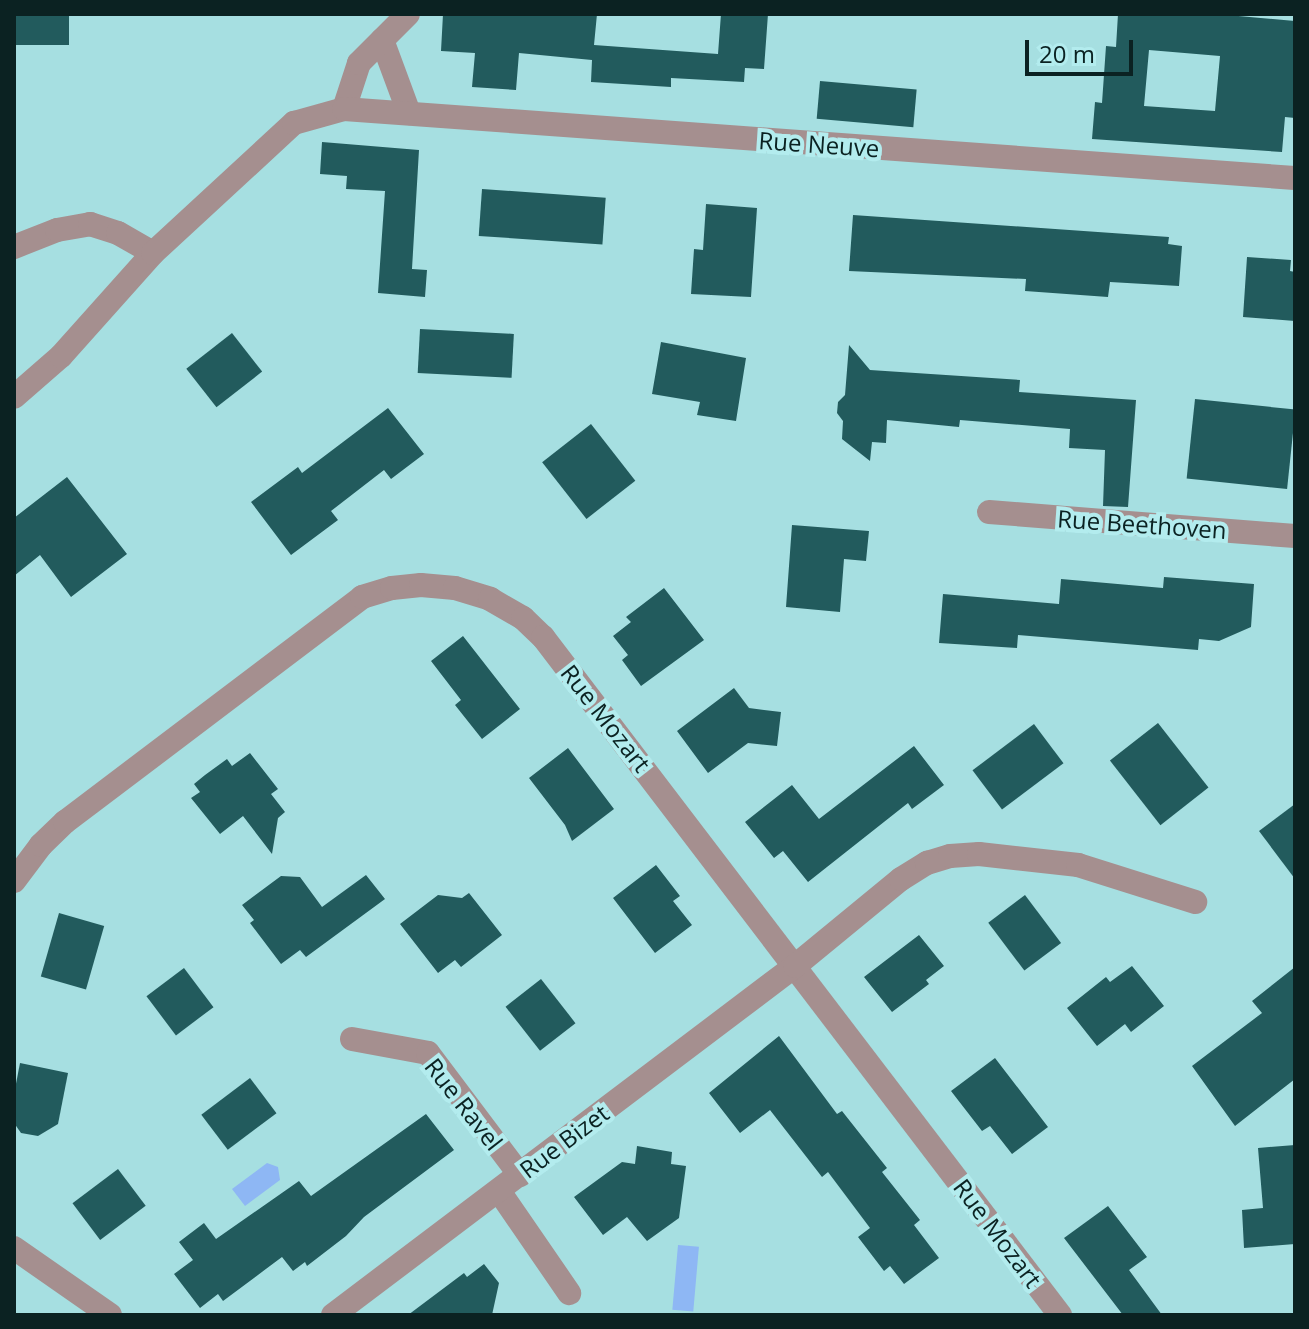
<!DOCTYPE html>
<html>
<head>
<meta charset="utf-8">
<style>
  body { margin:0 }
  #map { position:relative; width:1309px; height:1329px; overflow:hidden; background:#a6dfe1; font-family:"Open Sans",sans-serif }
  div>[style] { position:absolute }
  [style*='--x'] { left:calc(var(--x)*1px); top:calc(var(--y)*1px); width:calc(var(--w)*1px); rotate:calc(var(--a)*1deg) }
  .water>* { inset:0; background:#8eb7f4; transform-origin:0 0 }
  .building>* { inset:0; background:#225b5d; transform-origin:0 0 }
  .minor>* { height:24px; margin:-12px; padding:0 12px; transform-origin:12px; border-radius:12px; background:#a58f8f }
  span { translate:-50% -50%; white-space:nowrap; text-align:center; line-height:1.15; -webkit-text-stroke:8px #b3ecee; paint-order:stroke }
  .street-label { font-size:24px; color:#0b2222 }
  .frame { position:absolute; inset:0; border:16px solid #0b2222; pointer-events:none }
  .scale { position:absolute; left:1025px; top:40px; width:108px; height:36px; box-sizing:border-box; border:4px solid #0b2222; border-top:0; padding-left:10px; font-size:24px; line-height:28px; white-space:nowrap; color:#0b2222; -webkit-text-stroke:6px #b3ecee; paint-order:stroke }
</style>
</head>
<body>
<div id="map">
  <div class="water">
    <i style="clip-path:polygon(267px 1163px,278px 1167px,280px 1180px,245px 1206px,232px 1189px)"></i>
    <i style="left:678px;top:1245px;width:21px;height:65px;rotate:5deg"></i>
  </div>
  <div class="building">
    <i style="left:14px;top:14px;width:55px;height:31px"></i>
    <i style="clip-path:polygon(443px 14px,597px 14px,594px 45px,718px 54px,721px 14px,768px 14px,764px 69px,745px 68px,744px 82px,671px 78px,671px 87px,591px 82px,592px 60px,519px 53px,516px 90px,472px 87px,475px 53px,441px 51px)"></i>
    <i style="clip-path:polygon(evenodd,1118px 14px,1216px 14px,1295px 21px,1295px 118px,1285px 117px,1282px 152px,1092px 139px,1095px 102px,1102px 103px,1106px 46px,1116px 47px,1118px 14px,1149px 50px,1220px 56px,1215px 111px,1144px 106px,1149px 50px)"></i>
    <i style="left:820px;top:81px;width:97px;height:38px;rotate:5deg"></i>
    <i style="clip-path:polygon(322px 142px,419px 150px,412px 269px,427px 270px,425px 297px,378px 293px,385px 191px,346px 189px,347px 176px,320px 174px)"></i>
    <i style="left:482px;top:189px;width:124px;height:47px;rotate:4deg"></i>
    <i style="clip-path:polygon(706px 204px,757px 208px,751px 297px,691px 294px,694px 249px,703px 250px)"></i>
    <i style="clip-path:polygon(853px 215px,1169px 237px,1168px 244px,1182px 246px,1179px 286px,1110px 282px,1108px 297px,1025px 291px,1026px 279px,849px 271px)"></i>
    <i style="clip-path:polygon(1247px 257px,1291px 260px,1290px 271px,1295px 272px,1295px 321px,1243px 317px)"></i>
    <i style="left:420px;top:329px;width:94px;height:44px;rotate:3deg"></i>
    <i style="left:232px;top:333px;width:49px;height:58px;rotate:52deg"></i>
    <i style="clip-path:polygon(661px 342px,746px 358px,736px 421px,697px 415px,700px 402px,652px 394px)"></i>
    <i style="clip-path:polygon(849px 345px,870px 370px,1020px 380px,1019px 392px,1136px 400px,1128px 507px,1103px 506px,1105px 450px,1069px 448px,1070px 429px,960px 420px,959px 427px,887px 420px,886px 443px,872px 442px,870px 461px,842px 439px,843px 421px,837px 413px,838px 402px,845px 395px)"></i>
    <i style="left:1195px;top:399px;width:101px;height:80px;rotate:6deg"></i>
    <i style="clip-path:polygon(388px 408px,424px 454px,391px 479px,384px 470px,331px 511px,338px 520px,291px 555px,251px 502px,298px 467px,302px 473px)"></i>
    <i style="left:591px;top:424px;width:72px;height:62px;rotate:52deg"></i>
    <i style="clip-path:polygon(67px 477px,127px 554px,71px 597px,40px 555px,14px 576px,14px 518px)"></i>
    <i style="clip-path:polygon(792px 525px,869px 531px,866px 561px,844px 559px,840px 612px,786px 607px)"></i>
    <i style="clip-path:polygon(1164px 577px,1254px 584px,1251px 627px,1219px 641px,1199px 639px,1198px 650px,1018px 635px,1017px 648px,939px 643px,943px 594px,1059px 604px,1061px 579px,1163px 588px)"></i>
    <i style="clip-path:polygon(664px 588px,704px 640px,641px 686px,622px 660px,628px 655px,613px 636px,631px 622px,626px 617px)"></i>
    <i style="clip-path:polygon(463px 636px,520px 709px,482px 739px,455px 705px,461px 700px,431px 661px)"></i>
    <i style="clip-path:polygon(734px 688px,749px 708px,781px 712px,777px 746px,748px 743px,708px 773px,677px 731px)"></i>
    <i style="left:1158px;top:723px;width:82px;height:61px;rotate:52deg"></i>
    <i style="left:1034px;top:724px;width:49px;height:77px;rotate:53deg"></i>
    <i style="clip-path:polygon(914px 746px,944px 785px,912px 809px,908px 803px,808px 882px,783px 851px,774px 858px,745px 822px,792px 785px,819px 819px)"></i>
    <i style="clip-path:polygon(568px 748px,614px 809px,572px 841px,565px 825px,529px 778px)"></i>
    <i style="clip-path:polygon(250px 753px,278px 789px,271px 794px,285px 812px,278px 818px,272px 854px,243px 816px,220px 834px,191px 798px,200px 792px,194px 784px,205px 775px,227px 759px,232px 766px)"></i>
    <i style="clip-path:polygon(1295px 804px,1295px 879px,1259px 831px)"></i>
    <i style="clip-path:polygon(656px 865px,680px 896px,673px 901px,692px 925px,655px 953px,613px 898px)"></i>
    <i style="clip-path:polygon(366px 875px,385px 899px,306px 957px,300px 950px,281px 964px,250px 923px,254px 920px,242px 905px,281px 876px,300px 877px,322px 907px)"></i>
    <i style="clip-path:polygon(469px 893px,502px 935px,461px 967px,455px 960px,438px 973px,400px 924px,438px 895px,462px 898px)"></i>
    <i style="left:1025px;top:895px;width:60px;height:46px;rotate:53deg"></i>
    <i style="left:59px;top:913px;width:47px;height:66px;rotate:16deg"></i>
    <i style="clip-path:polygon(919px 935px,944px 966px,926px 980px,929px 984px,892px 1012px,864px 977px)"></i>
    <i style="clip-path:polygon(1132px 966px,1164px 1006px,1131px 1032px,1125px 1024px,1097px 1046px,1067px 1008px,1106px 977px,1110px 982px)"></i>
    <i style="clip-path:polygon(1295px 967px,1295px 1079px,1235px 1126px,1192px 1066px,1262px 1013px,1252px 1001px)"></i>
    <i style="left:184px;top:968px;width:49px;height:47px;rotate:53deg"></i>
    <i style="left:541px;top:979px;width:56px;height:45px;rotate:52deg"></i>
    <i style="clip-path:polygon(779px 1036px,837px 1114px,842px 1111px,887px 1168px,882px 1172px,920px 1220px,914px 1225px,939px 1258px,904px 1284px,890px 1266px,884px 1271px,858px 1237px,870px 1228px,828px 1172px,822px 1177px,770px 1110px,740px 1133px,709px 1093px)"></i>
    <i style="clip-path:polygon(995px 1058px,1048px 1127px,1012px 1154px,990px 1126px,982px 1131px,951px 1091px)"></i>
    <i style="clip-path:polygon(20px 1063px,68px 1073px,58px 1124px,38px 1136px,21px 1133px,14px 1123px,14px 1094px)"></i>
    <i style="left:250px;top:1078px;width:44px;height:61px;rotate:53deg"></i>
    <i style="clip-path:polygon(426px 1114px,454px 1150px,364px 1217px,346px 1236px,307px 1266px,305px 1262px,293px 1271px,282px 1257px,223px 1301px,218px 1294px,200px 1308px,174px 1274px,193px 1260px,179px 1242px,204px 1223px,216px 1239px,299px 1181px,311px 1196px)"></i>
    <i style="clip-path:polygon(1295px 1145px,1295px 1244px,1244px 1248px,1242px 1210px,1263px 1208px,1258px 1148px)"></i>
    <i style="clip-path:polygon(637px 1146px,672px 1152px,671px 1164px,686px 1166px,679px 1218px,647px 1241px,627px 1217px,603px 1235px,574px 1197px,622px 1162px,635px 1164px)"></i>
    <i style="left:118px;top:1169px;width:46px;height:57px;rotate:53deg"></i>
    <i style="clip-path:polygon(1108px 1206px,1147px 1257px,1129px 1270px,1162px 1315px,1123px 1315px,1064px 1238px)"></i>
    <i style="clip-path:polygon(484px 1264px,499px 1283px,492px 1315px,408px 1315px,464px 1273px,467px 1277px)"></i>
  </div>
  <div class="minor">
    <i style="--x:382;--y:40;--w:78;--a:69.7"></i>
    <i style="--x:344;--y:109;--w:48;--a:-71.9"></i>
    <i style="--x:359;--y:63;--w:69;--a:-45"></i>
    <i style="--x:14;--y:247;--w:46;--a:-21.6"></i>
    <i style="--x:57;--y:230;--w:34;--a:-10"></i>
    <i style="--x:90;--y:224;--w:29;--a:18"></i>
    <i style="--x:118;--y:233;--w:40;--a:29.7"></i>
    <i style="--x:14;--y:397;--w:62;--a:-41.1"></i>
    <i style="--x:61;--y:356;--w:138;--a:-48.2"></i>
    <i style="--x:153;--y:253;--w:192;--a:-42.7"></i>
    <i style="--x:294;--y:123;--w:52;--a:-15.6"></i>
    <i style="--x:344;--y:109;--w:953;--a:4.15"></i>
    <i style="--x:989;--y:512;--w:307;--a:4.5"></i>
    <i style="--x:14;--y:881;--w:45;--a:-53.1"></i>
    <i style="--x:41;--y:845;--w:33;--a:-44"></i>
    <i style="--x:65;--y:822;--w:373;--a:-37.1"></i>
    <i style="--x:362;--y:597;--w:31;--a:-17"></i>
    <i style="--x:392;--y:588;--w:29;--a:-6"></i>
    <i style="--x:421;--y:585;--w:34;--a:5"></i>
    <i style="--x:455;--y:588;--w:37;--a:17"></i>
    <i style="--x:490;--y:599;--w:38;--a:30"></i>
    <i style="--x:523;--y:618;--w:28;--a:44"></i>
    <i style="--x:543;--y:637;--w:853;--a:52.67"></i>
    <i style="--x:352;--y:1039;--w:77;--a:10.4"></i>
    <i style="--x:428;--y:1053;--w:153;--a:53"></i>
    <i style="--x:499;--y:1191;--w:124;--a:55.5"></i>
    <i style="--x:14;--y:1248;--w:117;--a:34.9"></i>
    <i style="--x:333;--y:1315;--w:579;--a:-37.07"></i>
    <i style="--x:795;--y:966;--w:137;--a:-39.4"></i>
    <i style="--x:901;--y:879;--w:31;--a:-32"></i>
    <i style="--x:927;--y:863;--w:24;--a:-17"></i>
    <i style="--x:950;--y:856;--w:29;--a:-4"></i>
    <i style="--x:979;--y:854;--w:100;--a:6.3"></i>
    <i style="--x:1078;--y:865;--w:123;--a:17.5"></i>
  </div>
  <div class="street-label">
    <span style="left:819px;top:144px;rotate:4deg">Rue Neuve</span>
    <span style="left:1142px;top:524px;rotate:4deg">Rue Beethoven</span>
    <span style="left:606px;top:718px;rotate:52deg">Rue Mozart</span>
    <span style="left:464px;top:1104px;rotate:52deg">Rue Ravel</span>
    <span style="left:564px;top:1141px;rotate:-37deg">Rue Bizet</span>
    <span style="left:998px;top:1233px;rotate:53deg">Rue Mozart</span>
  </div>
  <div class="frame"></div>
  <div class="scale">20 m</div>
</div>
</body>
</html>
